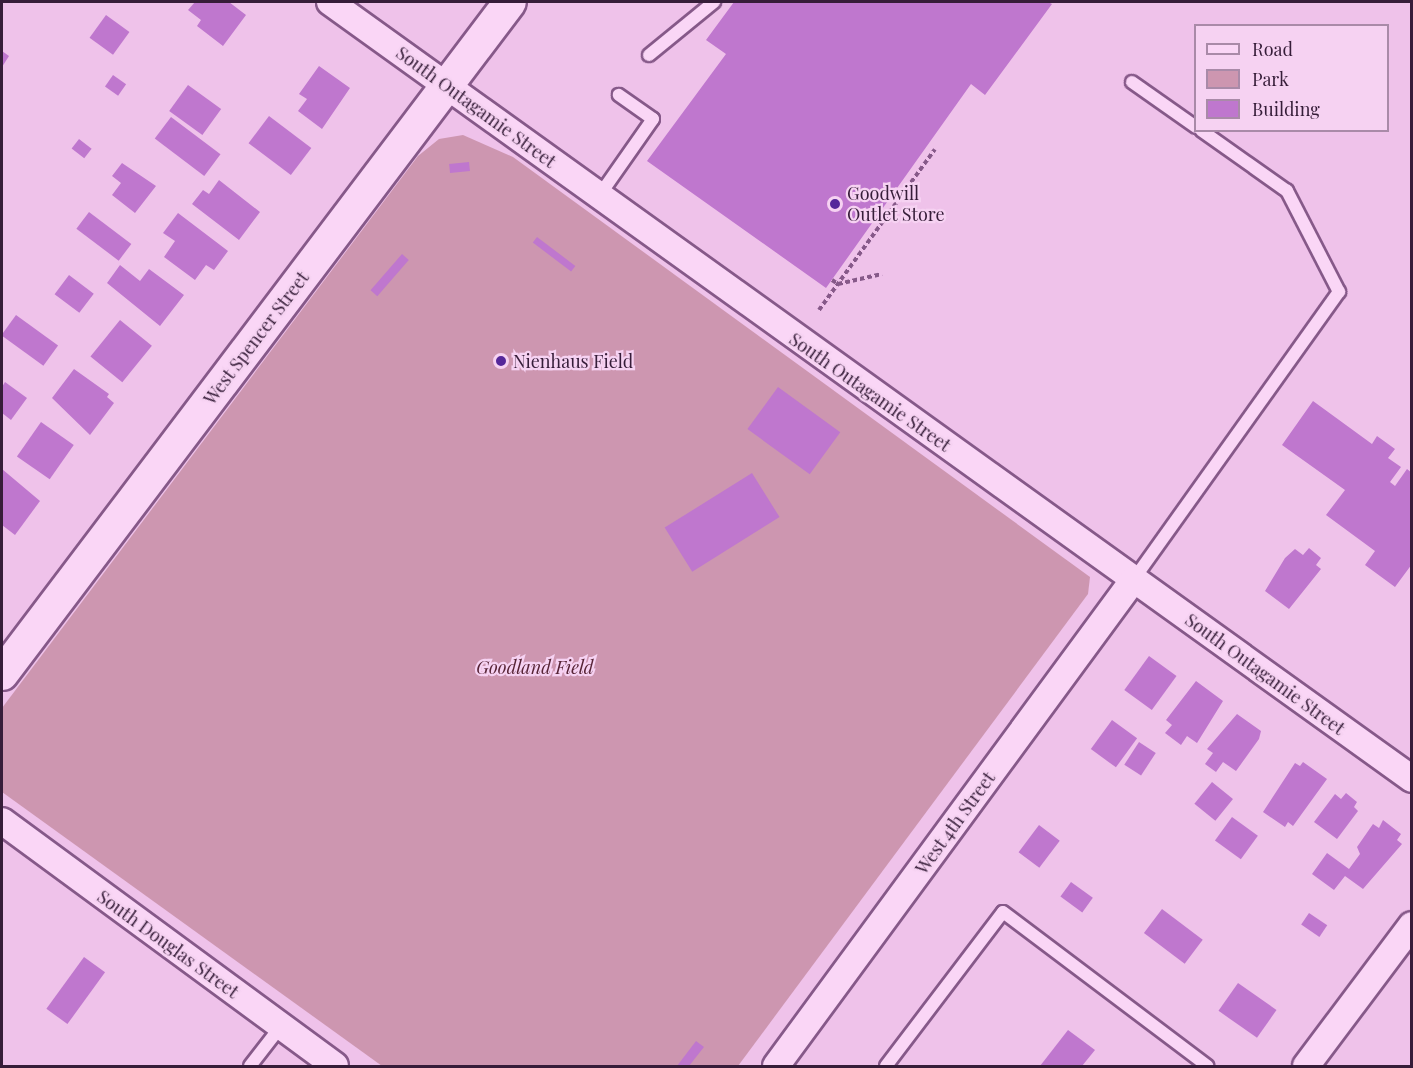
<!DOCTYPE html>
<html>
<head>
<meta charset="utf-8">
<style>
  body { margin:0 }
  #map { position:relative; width:1413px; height:1068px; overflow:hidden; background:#efc2ea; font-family:"Playfair Display",serif }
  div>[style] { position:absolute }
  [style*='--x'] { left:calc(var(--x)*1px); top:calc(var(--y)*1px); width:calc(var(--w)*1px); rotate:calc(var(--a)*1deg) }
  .green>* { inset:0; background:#cd96b0 }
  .building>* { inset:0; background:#bf77ce; transform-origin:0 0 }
  .path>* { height:4px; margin-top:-2px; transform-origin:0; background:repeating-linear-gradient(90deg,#865989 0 4.5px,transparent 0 7.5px) }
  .roads { filter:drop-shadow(2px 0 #865989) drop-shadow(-2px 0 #865989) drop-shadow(0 2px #865989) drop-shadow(0 -2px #865989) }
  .service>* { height:12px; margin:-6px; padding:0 6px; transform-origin:6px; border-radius:6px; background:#fad6f6 }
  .minor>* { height:26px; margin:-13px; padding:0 13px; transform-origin:13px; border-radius:13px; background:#fad6f6 }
  .tertiary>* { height:32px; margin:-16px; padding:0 16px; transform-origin:16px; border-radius:16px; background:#fad6f6 }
  .dots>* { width:16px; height:16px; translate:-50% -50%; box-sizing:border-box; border:3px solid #f6d2f2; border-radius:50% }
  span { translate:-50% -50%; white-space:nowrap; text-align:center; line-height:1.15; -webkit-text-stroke:4.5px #f6d2f2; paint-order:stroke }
  .street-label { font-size:18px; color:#361d39 }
  .poi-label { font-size:18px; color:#361d39 }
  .left { translate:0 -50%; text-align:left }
  .park-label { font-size:18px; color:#562335; font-style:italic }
  .frame { position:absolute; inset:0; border:3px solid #361d39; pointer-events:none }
  .legend { position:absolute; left:1194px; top:24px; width:195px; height:108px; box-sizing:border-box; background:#f6d2f2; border:2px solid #a98aa8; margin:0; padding:8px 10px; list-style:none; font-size:18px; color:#361d39 }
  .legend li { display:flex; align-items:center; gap:12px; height:30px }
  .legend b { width:30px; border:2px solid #a98aa8 }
</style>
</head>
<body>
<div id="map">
  <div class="green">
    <i style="clip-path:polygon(463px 135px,513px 157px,1090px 577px,1088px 594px,738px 1066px,382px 1066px,2px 792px,2px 708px,418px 156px,439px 139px)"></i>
  </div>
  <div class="building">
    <i style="clip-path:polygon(195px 2px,229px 2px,246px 15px,223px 46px,197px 26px,201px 20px,188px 10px)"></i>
    <i style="clip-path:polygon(734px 2px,1048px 2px,1052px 4px,985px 95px,971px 84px,826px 288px,647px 161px,726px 54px,706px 40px)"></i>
    <i style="left:106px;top:15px;width:29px;height:28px;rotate:36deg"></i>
    <i style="clip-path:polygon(2px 51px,9px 56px,2px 67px)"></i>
    <i style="clip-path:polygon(319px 66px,350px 88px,322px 129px,298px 111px,307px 99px,299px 94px)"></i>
    <i style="left:113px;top:75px;width:16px;height:14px;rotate:35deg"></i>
    <i style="left:188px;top:85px;width:41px;height:32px;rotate:36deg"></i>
    <i style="left:269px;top:116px;width:53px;height:34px;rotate:37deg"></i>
    <i style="left:171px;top:117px;width:62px;height:27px;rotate:37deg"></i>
    <i style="left:79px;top:139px;width:16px;height:12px;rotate:38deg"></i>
    <i style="left:469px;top:162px;width:9px;height:20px;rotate:84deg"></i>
    <i style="clip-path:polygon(122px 163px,156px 186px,135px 213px,112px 195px,121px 183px,112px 176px)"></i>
    <i style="clip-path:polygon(219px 180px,260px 212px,239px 240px,192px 204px,203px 190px,209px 194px)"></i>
    <i style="left:89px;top:212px;width:53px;height:21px;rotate:37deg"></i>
    <i style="clip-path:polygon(178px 213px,228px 251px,214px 270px,206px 265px,195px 280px,164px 257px,175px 241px,163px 233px)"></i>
    <i style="left:537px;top:237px;width:48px;height:7px;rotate:37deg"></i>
    <i style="left:402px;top:254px;width:9px;height:48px;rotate:41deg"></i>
    <i style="clip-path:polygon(120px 265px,140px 281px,149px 269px,184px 295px,160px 326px,107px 283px)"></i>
    <i style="left:69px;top:275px;width:31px;height:24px;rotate:37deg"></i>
    <i style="left:16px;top:315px;width:52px;height:25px;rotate:36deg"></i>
    <i style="left:120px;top:320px;width:41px;height:47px;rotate:39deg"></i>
    <i style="clip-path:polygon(74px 369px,109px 394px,107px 397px,114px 403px,90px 435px,52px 398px)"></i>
    <i style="clip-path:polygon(5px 382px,27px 398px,11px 420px,2px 413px,2px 387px)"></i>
    <i style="left:778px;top:387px;width:77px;height:52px;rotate:36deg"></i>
    <i style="clip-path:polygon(1313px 401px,1372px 444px,1377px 436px,1395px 449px,1388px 458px,1401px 467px,1390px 482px,1395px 486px,1407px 469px,1412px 473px,1412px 564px,1395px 587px,1365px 565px,1375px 551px,1326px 515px,1345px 490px,1282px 445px)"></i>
    <i style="left:41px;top:422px;width:40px;height:42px;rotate:35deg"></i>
    <i style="clip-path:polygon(2px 469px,40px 501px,15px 535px,2px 525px)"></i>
    <i style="left:752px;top:473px;width:52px;height:103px;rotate:58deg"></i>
    <i style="clip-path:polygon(1309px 548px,1321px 558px,1316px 565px,1321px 569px,1289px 609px,1265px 591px,1285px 558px,1295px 549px,1303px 555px)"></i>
    <i style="left:1149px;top:656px;width:34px;height:42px;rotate:36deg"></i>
    <i style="clip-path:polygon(1196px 681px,1223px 701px,1197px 743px,1187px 736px,1181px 745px,1165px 733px,1172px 725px,1166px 720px)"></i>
    <i style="clip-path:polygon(1237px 714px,1261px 731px,1259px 739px,1236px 771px,1223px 762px,1216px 772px,1205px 764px,1213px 753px,1207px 749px)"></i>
    <i style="left:1112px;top:720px;width:31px;height:36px;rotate:36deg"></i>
    <i style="left:1139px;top:742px;width:20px;height:27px;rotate:33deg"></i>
    <i style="clip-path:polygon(1303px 762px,1327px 779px,1293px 826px,1288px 822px,1285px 827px,1263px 812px,1295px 763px,1300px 766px)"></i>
    <i style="left:1212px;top:782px;width:27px;height:28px;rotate:39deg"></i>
    <i style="clip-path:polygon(1346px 793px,1357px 802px,1354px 807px,1358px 811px,1337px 839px,1314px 822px,1335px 794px,1341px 799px)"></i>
    <i style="left:1232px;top:817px;width:32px;height:29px;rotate:36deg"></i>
    <i style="clip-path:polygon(1383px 820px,1401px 834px,1397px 840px,1402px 844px,1363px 889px,1345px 876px,1334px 890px,1312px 874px,1327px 853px,1349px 869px,1360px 854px,1357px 847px,1373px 824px,1379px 828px)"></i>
    <i style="left:1039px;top:825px;width:26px;height:34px;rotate:37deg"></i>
    <i style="left:1071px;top:882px;width:27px;height:18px;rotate:36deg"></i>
    <i style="left:1162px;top:909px;width:51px;height:30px;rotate:37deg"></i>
    <i style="left:1309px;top:913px;width:22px;height:14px;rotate:34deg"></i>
    <i style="left:84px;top:957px;width:26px;height:64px;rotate:36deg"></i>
    <i style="left:1238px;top:983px;width:47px;height:34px;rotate:35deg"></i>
    <i style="clip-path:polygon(1068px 1030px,1095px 1050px,1082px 1066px,1040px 1066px)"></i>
    <i style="clip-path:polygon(696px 1041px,704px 1047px,689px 1066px,677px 1066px)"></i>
  </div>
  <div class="path">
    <i style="--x:832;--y:280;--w:7;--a:34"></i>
    <i style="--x:838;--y:284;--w:45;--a:-12.8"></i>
    <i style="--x:819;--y:310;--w:198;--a:-54.2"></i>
  </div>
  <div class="roads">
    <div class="service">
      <i style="--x:649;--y:55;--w:84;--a:-39.2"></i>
      <i style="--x:1132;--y:82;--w:78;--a:35.1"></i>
      <i style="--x:599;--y:196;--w:94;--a:-55"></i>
      <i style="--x:653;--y:119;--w:42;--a:-144.8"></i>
      <i style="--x:1134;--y:579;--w:353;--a:-54.5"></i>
      <i style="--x:1339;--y:292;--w:114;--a:-117.2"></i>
      <i style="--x:1287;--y:191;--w:105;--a:-144.7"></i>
      <i style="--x:250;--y:1066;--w:51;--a:-52.2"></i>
      <i style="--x:886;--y:1066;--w:193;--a:-52.8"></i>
      <i style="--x:1003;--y:912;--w:256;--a:37"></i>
    </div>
    <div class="minor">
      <i style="--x:330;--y:2;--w:1332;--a:35.68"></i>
      <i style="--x:2;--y:821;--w:413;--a:36.3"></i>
      <i style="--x:776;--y:1066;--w:604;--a:-53.68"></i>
      <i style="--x:1306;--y:1066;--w:176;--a:-53.1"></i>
    </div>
    <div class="tertiary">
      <i style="--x:2;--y:674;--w:842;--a:-52.91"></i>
    </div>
  </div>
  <div class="dots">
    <i style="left:835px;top:204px;background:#55279a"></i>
    <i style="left:501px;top:361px;background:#55279a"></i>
  </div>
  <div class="street-label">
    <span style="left:476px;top:107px;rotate:36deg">South Outagamie Street</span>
    <span style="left:256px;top:338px;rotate:-53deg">West Spencer Street</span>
    <span style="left:870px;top:392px;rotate:35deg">South Outagamie Street</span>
    <span style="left:1265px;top:674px;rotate:36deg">South Outagamie Street</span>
    <span style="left:955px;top:823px;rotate:-54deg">West 4th Street</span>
    <span style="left:168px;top:944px;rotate:36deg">South Douglas Street</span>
  </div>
  <div class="poi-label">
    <span class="left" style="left:847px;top:204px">Goodwill<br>Outlet Store</span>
    <span class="left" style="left:513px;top:361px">Nienhaus Field</span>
  </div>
  <div class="park-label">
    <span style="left:535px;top:667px">Goodland Field</span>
  </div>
  <div class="frame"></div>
  <ul class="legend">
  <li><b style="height:8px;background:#fad6f6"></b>Road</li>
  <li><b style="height:16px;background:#cd96b0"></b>Park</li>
  <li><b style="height:16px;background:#bf77ce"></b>Building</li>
  </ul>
</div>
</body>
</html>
